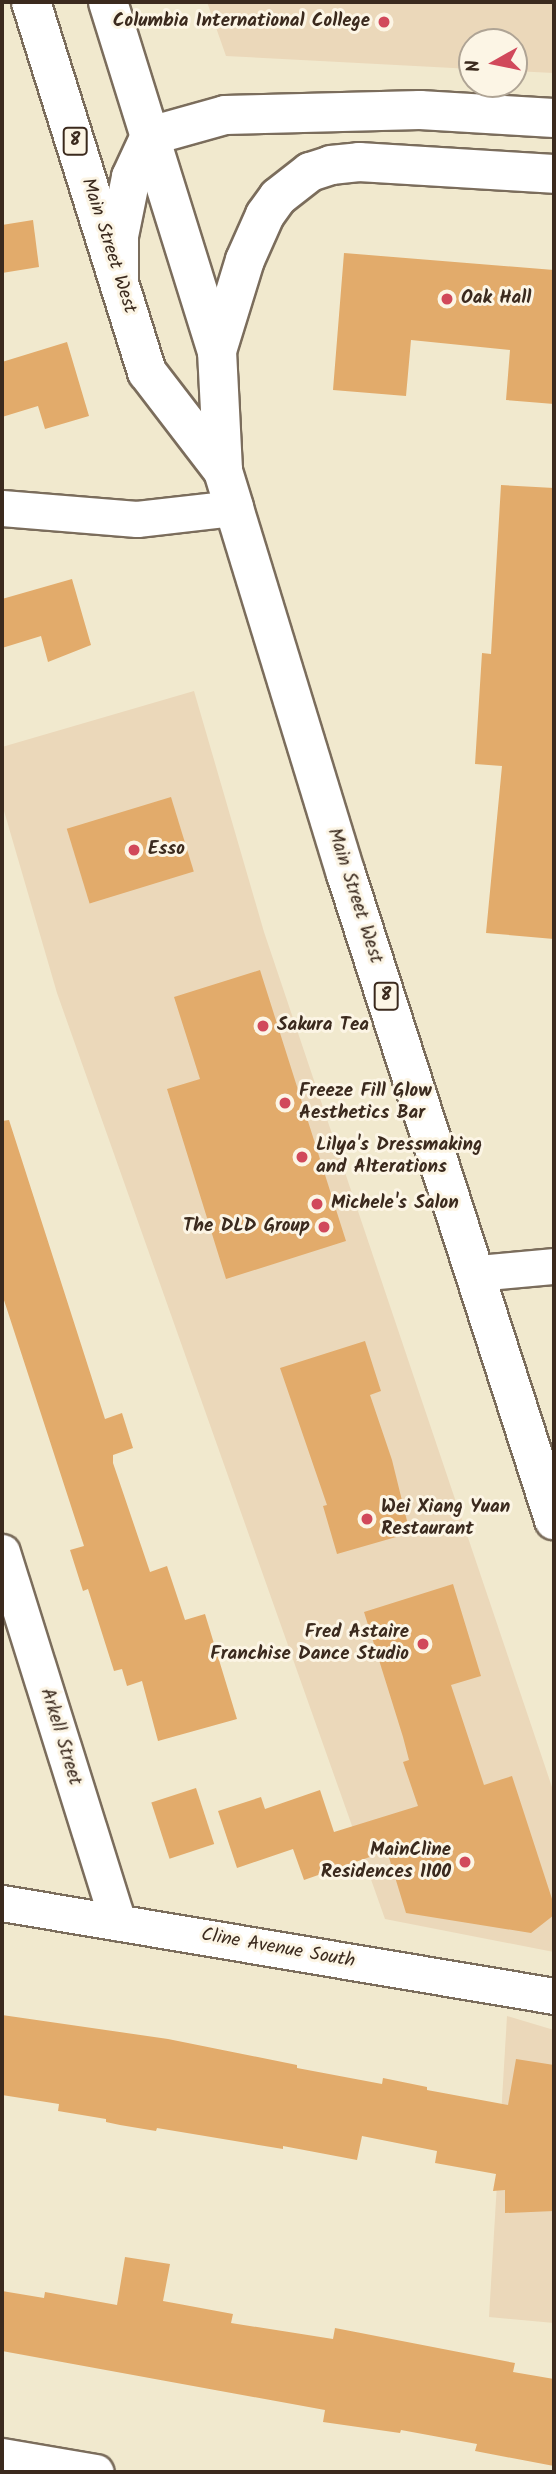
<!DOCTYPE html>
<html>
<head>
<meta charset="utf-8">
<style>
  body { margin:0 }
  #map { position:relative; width:556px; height:2474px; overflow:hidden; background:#f1e9ce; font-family:Kalam,sans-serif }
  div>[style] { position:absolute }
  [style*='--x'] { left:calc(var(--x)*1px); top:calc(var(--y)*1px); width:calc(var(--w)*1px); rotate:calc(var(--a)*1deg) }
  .built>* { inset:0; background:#ebd8ba }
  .building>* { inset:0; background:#e2ab6b; transform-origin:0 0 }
  .roads { filter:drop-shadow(2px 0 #7b6d5c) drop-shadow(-2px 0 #7b6d5c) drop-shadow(0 2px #7b6d5c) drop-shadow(0 -2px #7b6d5c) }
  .minor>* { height:35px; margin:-17.5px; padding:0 17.5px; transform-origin:17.5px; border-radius:17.5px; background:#fff }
  .primary>* { height:38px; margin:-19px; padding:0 19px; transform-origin:19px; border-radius:19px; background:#fff }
  .motorway>* { height:38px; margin:-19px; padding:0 19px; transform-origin:19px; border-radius:19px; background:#fff }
  .dots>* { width:19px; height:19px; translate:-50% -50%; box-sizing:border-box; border:4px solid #fcf5e5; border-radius:50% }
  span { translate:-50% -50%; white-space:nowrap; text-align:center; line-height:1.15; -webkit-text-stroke:6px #fcf5e5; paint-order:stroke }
  .shield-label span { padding:2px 5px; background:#fcf5e5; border:2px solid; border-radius:5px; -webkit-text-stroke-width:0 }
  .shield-label { font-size:18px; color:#3b2a1e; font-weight:700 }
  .poi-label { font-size:19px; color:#3b2a1e; font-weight:700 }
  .right { translate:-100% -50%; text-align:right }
  .left { translate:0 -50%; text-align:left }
  .street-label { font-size:19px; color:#3b2a1e }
  .frame { position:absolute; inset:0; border:4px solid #3b2a1e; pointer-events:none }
  .north { position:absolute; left:458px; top:28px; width:70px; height:70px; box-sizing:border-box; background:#fcf5e5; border:2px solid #afa495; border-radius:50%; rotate:261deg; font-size:19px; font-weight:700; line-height:28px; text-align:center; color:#3b2a1e }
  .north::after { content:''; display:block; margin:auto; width:24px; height:32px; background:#d1495b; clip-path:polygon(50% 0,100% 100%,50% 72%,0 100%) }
</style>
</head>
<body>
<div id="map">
  <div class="built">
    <i style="clip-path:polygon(207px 2px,554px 2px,554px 73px,514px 71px,514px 42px,472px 42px,472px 69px,226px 56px)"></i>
    <i style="clip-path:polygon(194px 691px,264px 932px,554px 1793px,554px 1952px,385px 1919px,57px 993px,2px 804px,2px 747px)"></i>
    <i style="clip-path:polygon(507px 2016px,554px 2030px,554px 2323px,489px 2317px)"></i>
  </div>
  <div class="building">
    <i style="clip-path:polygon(33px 220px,39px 267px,2px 273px,2px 225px)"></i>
    <i style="clip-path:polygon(344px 253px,554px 270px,554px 404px,506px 400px,510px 350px,411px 340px,406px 396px,333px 390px)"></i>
    <i style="clip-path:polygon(67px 342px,89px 416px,45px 429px,38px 406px,2px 417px,2px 362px)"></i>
    <i style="clip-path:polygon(501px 485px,554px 488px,554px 939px,486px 933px,502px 766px,475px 764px,482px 653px,491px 654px)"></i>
    <i style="clip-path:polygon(72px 579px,91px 645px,48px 662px,41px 636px,2px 648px,2px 599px)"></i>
    <i style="left:171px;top:797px;width:78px;height:109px;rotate:73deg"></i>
    <i style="clip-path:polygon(260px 970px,346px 1241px,226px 1279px,167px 1089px,200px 1079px,174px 997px)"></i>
    <i style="clip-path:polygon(9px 1120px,105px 1419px,122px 1413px,133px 1448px,113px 1455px,113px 1463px,150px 1572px,167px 1566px,185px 1620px,205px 1614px,237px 1719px,158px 1741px,142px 1681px,127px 1686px,122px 1669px,114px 1671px,88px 1589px,83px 1591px,70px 1550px,84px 1546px,2px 1294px,2px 1121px)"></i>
    <i style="clip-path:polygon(365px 1341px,381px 1391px,370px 1395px,392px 1460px,410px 1533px,337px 1554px,323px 1506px,327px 1505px,280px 1368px)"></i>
    <i style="clip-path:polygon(453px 1584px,481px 1676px,451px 1685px,484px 1785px,512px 1776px,554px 1905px,554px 1915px,531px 1933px,406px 1913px,387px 1851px,304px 1880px,293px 1849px,237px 1868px,218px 1811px,261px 1797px,265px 1809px,320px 1790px,334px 1832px,418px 1806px,403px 1762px,409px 1760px,403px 1737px,364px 1612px)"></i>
    <i style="left:196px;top:1788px;width:59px;height:47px;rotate:72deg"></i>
    <i style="clip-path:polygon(2px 2015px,168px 2039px,297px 2065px,297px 2068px,382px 2084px,383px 2078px,427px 2087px,427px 2090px,508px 2105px,516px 2059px,554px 2065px,554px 2211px,505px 2213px,505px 2190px,493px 2191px,496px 2174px,435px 2163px,437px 2151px,362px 2136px,357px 2160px,283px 2146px,283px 2149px,157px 2128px,156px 2131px,120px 2125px,106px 2122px,106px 2119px,58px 2111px,59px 2104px,2px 2095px)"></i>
    <i style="clip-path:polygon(125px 2257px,170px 2264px,163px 2301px,233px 2314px,231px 2323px,333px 2339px,335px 2328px,515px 2363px,513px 2372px,554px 2379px,554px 2466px,475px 2451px,477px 2444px,401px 2430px,400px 2433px,323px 2422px,325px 2410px,2px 2351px,2px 2291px,44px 2298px,45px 2292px,117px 2305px)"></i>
  </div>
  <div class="roads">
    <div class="minor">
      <i style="--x:2;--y:508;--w:135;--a:4.7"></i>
      <i style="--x:137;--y:519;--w:98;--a:-6.5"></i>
      <i style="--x:477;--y:1273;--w:77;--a:-5.2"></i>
      <i style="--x:2;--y:1552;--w:388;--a:72.6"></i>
      <i style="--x:2;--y:1903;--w:560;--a:9.56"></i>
      <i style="--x:2;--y:2456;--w:95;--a:9.7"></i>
    </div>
    <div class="primary">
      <i style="--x:31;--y:2;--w:388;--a:72.6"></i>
      <i style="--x:147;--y:372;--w:125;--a:52.5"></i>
      <i style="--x:108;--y:2;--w:366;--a:72.7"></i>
      <i style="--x:217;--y:351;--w:120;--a:87.1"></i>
      <i style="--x:223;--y:471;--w:39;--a:73"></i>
      <i style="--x:234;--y:508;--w:383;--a:73"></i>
      <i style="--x:346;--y:874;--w:679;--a:72.15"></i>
    </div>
    <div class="motorway">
      <i style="--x:119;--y:281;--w:45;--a:-90"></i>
      <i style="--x:119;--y:236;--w:60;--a:-78.5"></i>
      <i style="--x:131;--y:177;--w:45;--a:-65.1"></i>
      <i style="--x:150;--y:136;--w:78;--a:-15.6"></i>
      <i style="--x:225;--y:115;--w:195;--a:-1.5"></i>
      <i style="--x:420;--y:110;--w:134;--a:3.4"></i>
      <i style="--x:217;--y:351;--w:95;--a:-72.9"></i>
      <i style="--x:245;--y:260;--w:49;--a:-66"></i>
      <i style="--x:265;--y:215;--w:22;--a:-54"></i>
      <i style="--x:278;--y:197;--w:41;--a:-38"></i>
      <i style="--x:310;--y:172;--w:22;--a:-18"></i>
      <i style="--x:331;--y:165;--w:28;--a:-6"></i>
      <i style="--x:359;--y:162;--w:195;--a:3.5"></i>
    </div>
  </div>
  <div class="dots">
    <i style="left:384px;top:22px;background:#d1495b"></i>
    <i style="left:447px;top:299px;background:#d1495b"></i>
    <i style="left:134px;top:850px;background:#d1495b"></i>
    <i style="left:263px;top:1026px;background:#d1495b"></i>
    <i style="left:285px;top:1103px;background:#d1495b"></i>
    <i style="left:302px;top:1157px;background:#d1495b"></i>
    <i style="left:317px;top:1204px;background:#d1495b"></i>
    <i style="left:324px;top:1227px;background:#d1495b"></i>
    <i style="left:367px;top:1519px;background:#d1495b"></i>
    <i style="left:423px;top:1644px;background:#d1495b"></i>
    <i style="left:465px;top:1862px;background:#d1495b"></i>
  </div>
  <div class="shield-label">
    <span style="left:75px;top:141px">8</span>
    <span style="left:386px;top:996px">8</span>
  </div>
  <div class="poi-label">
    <span class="right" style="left:370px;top:22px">Columbia International College</span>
    <span class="left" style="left:461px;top:299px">Oak Hall</span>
    <span class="left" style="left:148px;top:850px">Esso</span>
    <span class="left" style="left:277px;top:1026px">Sakura Tea</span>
    <span class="left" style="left:299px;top:1103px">Freeze Fill Glow<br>Aesthetics Bar</span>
    <span class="left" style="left:316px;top:1157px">Lilya's Dressmaking<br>and Alterations</span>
    <span class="left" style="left:331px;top:1204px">Michele's Salon</span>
    <span class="right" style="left:310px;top:1227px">The DLD Group</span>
    <span class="left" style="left:381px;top:1519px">Wei Xiang Yuan<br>Restaurant</span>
    <span class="right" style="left:409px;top:1644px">Fred Astaire<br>Franchise Dance Studio</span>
    <span class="right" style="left:451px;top:1862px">MainCline<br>Residences 1100</span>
  </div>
  <div class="street-label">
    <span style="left:108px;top:246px;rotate:72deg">Main Street West</span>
    <span style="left:354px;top:896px;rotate:72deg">Main Street West</span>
    <span style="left:60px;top:1737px;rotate:73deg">Arkell Street</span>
    <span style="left:278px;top:1949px;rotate:10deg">Cline Avenue South</span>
  </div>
  <div class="frame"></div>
  <div class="north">N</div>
</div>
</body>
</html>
